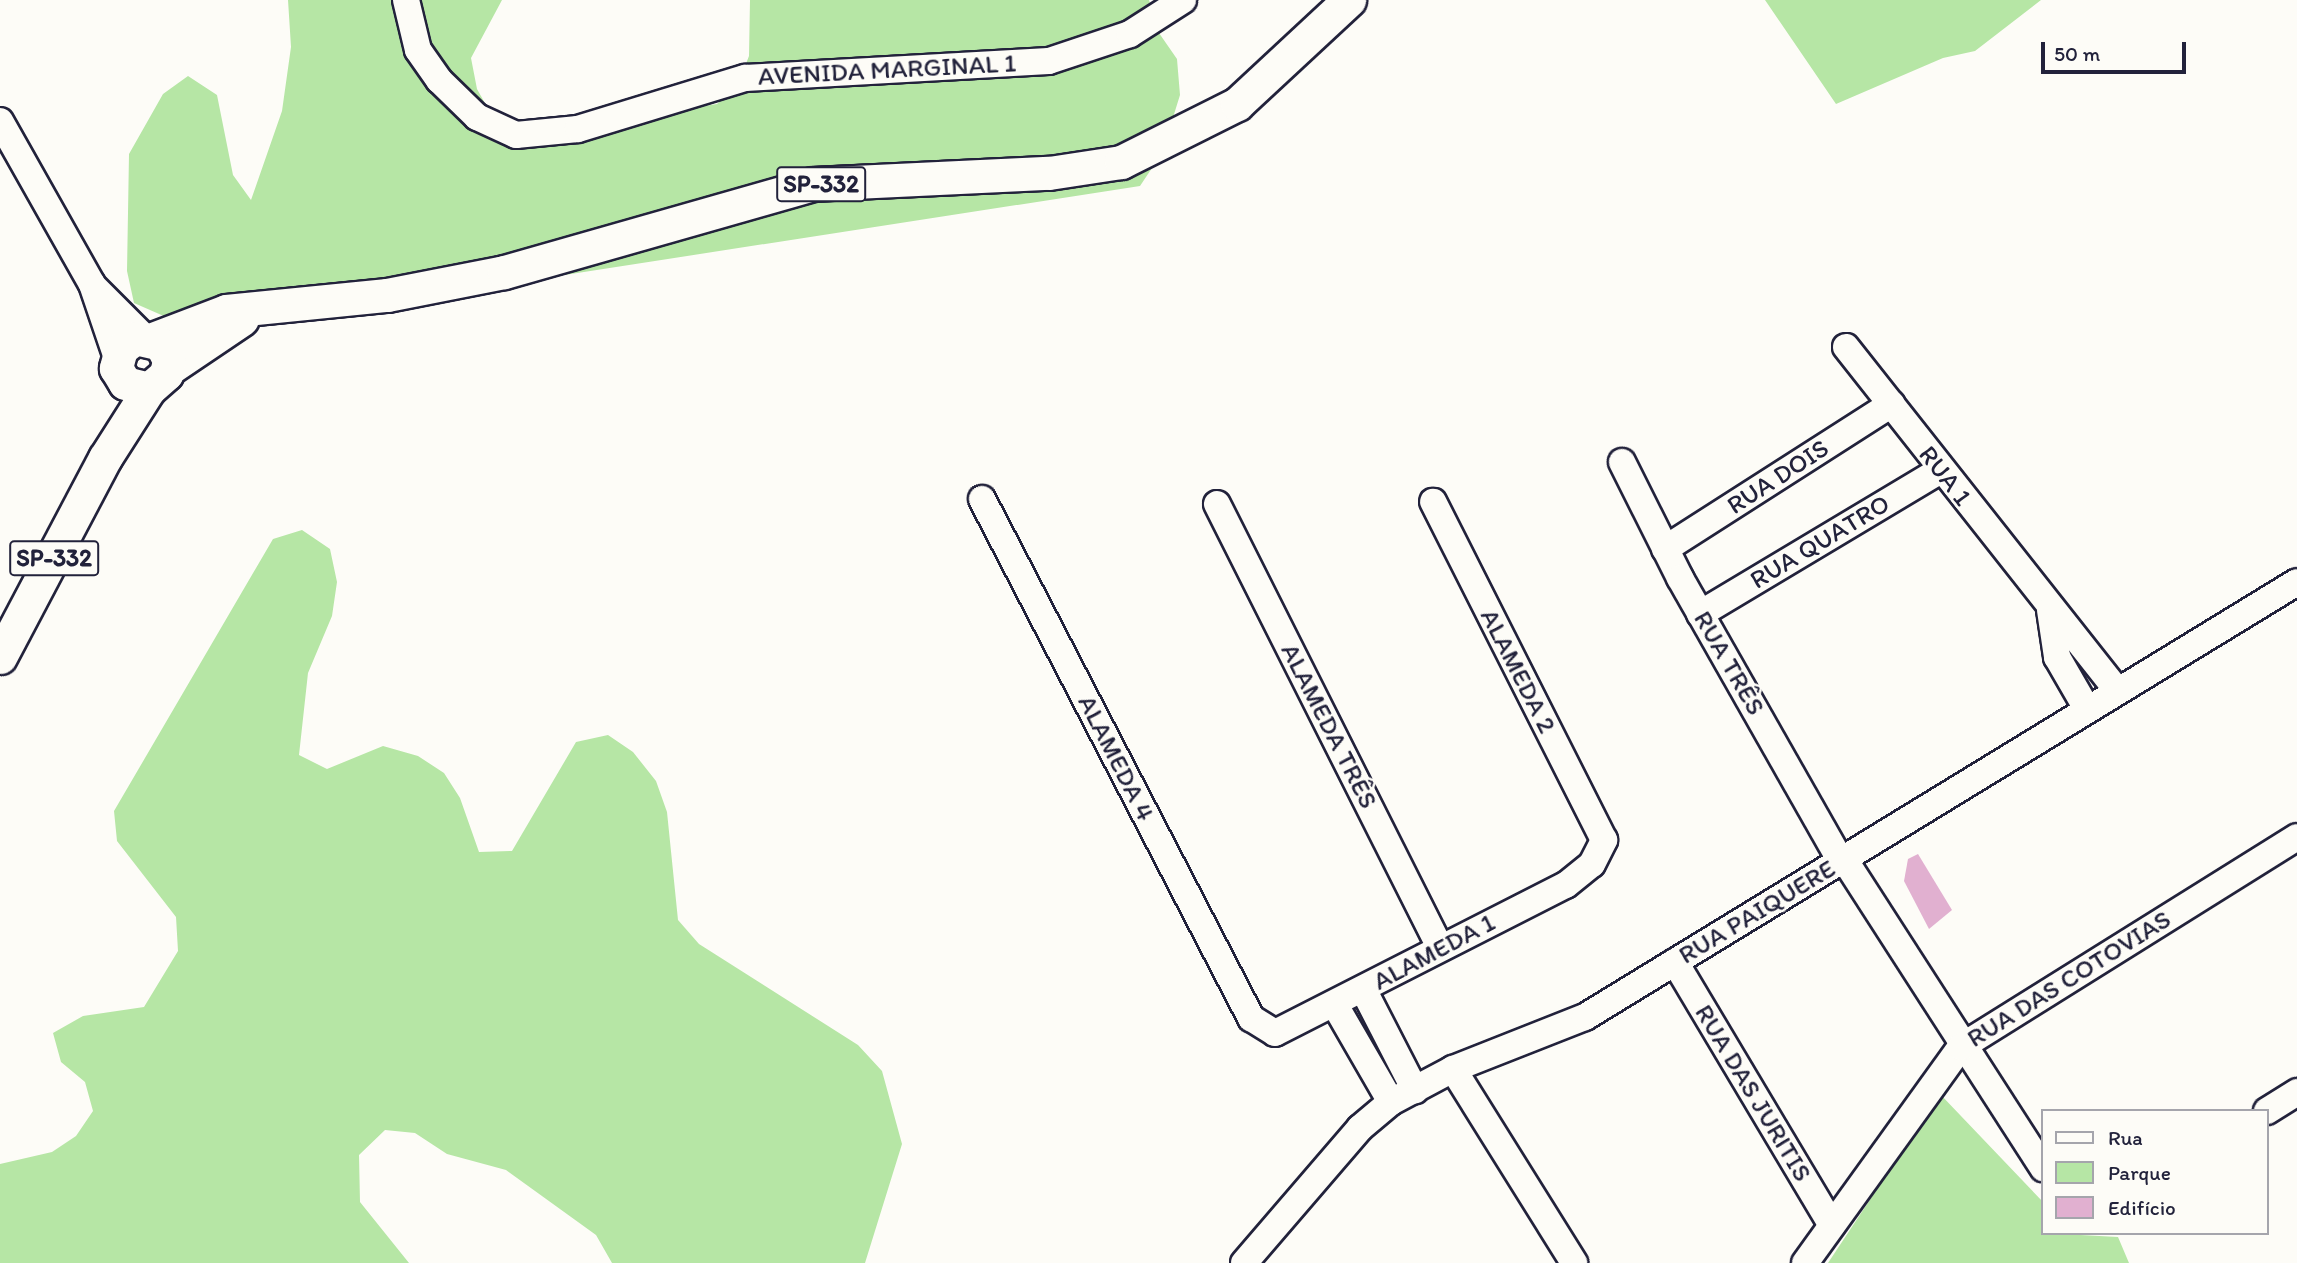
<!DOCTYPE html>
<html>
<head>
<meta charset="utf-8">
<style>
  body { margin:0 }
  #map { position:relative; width:2297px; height:1263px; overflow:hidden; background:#fdfcf7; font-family:Itim,sans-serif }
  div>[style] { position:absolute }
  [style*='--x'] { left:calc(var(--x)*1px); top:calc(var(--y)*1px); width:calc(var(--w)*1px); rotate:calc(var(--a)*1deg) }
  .green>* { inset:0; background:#b6e6a5 }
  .building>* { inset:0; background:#e1b0d0 }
  .roads { filter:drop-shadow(2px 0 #22223b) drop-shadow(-2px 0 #22223b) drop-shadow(0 2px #22223b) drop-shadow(0 -2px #22223b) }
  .minor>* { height:26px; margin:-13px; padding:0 13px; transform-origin:13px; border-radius:13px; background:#fdfcf7 }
  .major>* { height:33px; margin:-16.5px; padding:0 16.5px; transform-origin:16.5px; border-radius:16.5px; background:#fdfcf7 }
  span { translate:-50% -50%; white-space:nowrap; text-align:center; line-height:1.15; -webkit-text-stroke:5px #fdfcf7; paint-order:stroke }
  .shield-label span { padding:2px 5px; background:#fdfcf7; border:2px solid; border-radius:5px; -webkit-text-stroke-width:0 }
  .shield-label { font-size:24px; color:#22223b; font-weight:700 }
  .street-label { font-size:26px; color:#22223b }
  .legend { position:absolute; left:2041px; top:1109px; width:228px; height:126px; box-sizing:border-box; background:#fdfcf7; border:2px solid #a5a5ac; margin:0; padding:9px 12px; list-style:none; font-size:21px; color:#22223b }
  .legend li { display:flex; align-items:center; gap:14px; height:35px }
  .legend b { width:35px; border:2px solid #a5a5ac }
  .scale { position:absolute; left:2041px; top:42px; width:145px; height:32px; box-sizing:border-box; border:4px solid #22223b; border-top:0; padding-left:9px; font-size:21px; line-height:24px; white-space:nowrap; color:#22223b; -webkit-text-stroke:5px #fdfcf7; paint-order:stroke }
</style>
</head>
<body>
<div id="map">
  <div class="green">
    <i style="clip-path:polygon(288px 0,502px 0,471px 58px,477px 89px,496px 123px,523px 134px,717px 104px,738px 84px,749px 56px,750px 0,1149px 0,1159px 33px,1177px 59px,1180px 95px,1162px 153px,1140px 186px,383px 303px,166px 317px,134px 303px,127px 271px,129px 154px,163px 94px,188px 76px,217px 95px,233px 175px,251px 200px,282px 111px,291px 47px)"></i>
    <i style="clip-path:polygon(1765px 0,2041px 0,1975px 51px,1943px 58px,1836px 104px)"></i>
    <i style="clip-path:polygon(302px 530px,330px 549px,337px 582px,332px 616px,308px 673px,299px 755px,327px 769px,383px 746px,418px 756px,444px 773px,460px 798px,479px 852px,512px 851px,576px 742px,608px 735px,633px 752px,656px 781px,667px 812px,678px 920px,699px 944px,858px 1045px,882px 1071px,902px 1144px,865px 1263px,612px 1263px,596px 1235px,506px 1170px,447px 1154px,415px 1133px,385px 1130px,359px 1155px,360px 1202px,409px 1263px,0 1263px,0 1164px,52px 1152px,76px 1136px,93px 1111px,85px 1082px,61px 1062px,53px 1033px,83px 1016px,144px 1007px,178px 951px,176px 917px,117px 841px,114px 811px,273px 539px)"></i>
    <i style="clip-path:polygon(1940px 1094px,2043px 1202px,2043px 1233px,2118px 1237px,2129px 1263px,1828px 1263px)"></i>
  </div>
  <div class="building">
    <i style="clip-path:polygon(1918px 854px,1952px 910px,1929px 929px,1904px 881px,1908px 859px)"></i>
  </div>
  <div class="roads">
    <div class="minor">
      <i style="--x:406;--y:0;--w:51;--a:76.5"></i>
      <i style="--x:418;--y:50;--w:37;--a:55"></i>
      <i style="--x:439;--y:80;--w:53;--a:44.2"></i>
      <i style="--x:477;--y:117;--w:43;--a:24.8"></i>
      <i style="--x:516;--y:135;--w:62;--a:-5.5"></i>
      <i style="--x:578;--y:129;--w:175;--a:-17"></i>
      <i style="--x:745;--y:78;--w:304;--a:-3.2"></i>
      <i style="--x:1049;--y:61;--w:85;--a:-18.4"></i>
      <i style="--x:1130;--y:34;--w:63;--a:-32.7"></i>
      <i style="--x:0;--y:121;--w:187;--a:60.6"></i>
      <i style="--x:92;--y:284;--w:78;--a:71.3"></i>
      <i style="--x:95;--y:288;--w:69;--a:45"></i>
      <i style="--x:1846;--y:347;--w:437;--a:51.7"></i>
      <i style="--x:1622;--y:462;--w:130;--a:63.4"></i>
      <i style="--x:1680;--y:578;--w:326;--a:60.4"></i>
      <i style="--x:982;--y:499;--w:585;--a:62.6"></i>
      <i style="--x:1251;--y:1018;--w:28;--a:32"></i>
      <i style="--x:1275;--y:1033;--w:326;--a:-27"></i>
      <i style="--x:1566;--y:885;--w:33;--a:-39"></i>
      <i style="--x:1592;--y:864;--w:27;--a:-63"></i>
      <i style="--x:1604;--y:840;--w:379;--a:-116.8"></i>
      <i style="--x:1217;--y:504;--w:497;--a:63.3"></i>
      <i style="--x:1665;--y:549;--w:269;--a:-32.6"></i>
      <i style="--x:2050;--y:610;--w:48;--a:81.5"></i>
      <i style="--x:2057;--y:657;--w:60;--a:60"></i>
      <i style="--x:1700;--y:614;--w:279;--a:-30.9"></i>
      <i style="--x:1844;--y:859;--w:368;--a:57.2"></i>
      <i style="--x:1675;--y:962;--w:306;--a:59.2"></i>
      <i style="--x:1363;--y:989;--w:114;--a:62.8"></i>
      <i style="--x:1335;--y:1005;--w:112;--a:60"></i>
      <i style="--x:1453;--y:1069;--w:229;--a:58"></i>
      <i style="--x:2267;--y:1111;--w:36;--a:-32"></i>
      <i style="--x:1244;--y:1263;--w:178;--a:-49.3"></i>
      <i style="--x:1360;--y:1128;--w:40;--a:-40"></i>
      <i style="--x:1391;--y:1102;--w:70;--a:-28"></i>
      <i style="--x:1453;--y:1069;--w:142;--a:-21.5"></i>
      <i style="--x:1585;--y:1017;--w:834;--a:-31.42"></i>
      <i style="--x:1805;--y:1263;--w:266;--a:-54.2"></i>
      <i style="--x:1961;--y:1047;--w:396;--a:-32"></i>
    </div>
    <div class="major">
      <i style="--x:153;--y:339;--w:78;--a:-21"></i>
      <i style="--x:226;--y:311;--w:162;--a:-5.7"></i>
      <i style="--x:387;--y:295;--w:119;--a:-11.1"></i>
      <i style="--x:504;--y:272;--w:320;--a:-15.9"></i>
      <i style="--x:812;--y:184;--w:237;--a:-2.7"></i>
      <i style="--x:1049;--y:173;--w:73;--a:-8.7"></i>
      <i style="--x:1121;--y:162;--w:130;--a:-26.6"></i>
      <i style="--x:1237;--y:104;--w:153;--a:-42.9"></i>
      <i style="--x:168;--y:369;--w:89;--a:-34"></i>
      <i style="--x:0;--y:657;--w:225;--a:-62.2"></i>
      <i style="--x:105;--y:458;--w:82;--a:-57.5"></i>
      <i style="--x:149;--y:389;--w:23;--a:-41"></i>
      <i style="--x:166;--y:374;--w:14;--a:-78"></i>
      <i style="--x:169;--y:360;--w:18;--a:-117"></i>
      <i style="--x:161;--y:344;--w:27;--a:-167"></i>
      <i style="--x:135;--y:338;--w:18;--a:142"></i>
      <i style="--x:121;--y:349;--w:20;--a:105"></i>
      <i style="--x:116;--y:368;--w:17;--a:59"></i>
      <i style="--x:125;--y:383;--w:25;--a:14"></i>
    </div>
  </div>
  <div class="shield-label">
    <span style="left:821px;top:184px">SP-332</span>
    <span style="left:54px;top:558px">SP-332</span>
  </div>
  <div class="street-label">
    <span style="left:887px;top:70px;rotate:-3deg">AVENIDA MARGINAL 1</span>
    <span style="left:1945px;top:476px;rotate:52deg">RUA 1</span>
    <span style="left:1778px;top:477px;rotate:-33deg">RUA DOIS</span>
    <span style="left:1820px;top:542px;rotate:-31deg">RUA QUATRO</span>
    <span style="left:1729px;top:663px;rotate:60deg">RUA TRÊS</span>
    <span style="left:1518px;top:671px;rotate:63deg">ALAMEDA 2</span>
    <span style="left:1329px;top:726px;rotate:63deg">ALAMEDA TRÊS</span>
    <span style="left:1116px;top:758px;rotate:63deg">ALAMEDA 4</span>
    <span style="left:1757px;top:912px;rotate:-31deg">RUA PAIQUERE</span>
    <span style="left:1434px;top:952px;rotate:-28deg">ALAMEDA 1</span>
    <span style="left:2069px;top:979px;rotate:-32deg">RUA DAS COTOVIAS</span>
    <span style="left:1753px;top:1093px;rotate:59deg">RUA DAS JURITIS</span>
  </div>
  <ul class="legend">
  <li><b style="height:9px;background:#fdfcf7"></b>Rua</li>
  <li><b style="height:19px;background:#b6e6a5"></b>Parque</li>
  <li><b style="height:19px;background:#e1b0d0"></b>Edifício</li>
  </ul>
  <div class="scale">50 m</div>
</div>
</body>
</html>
